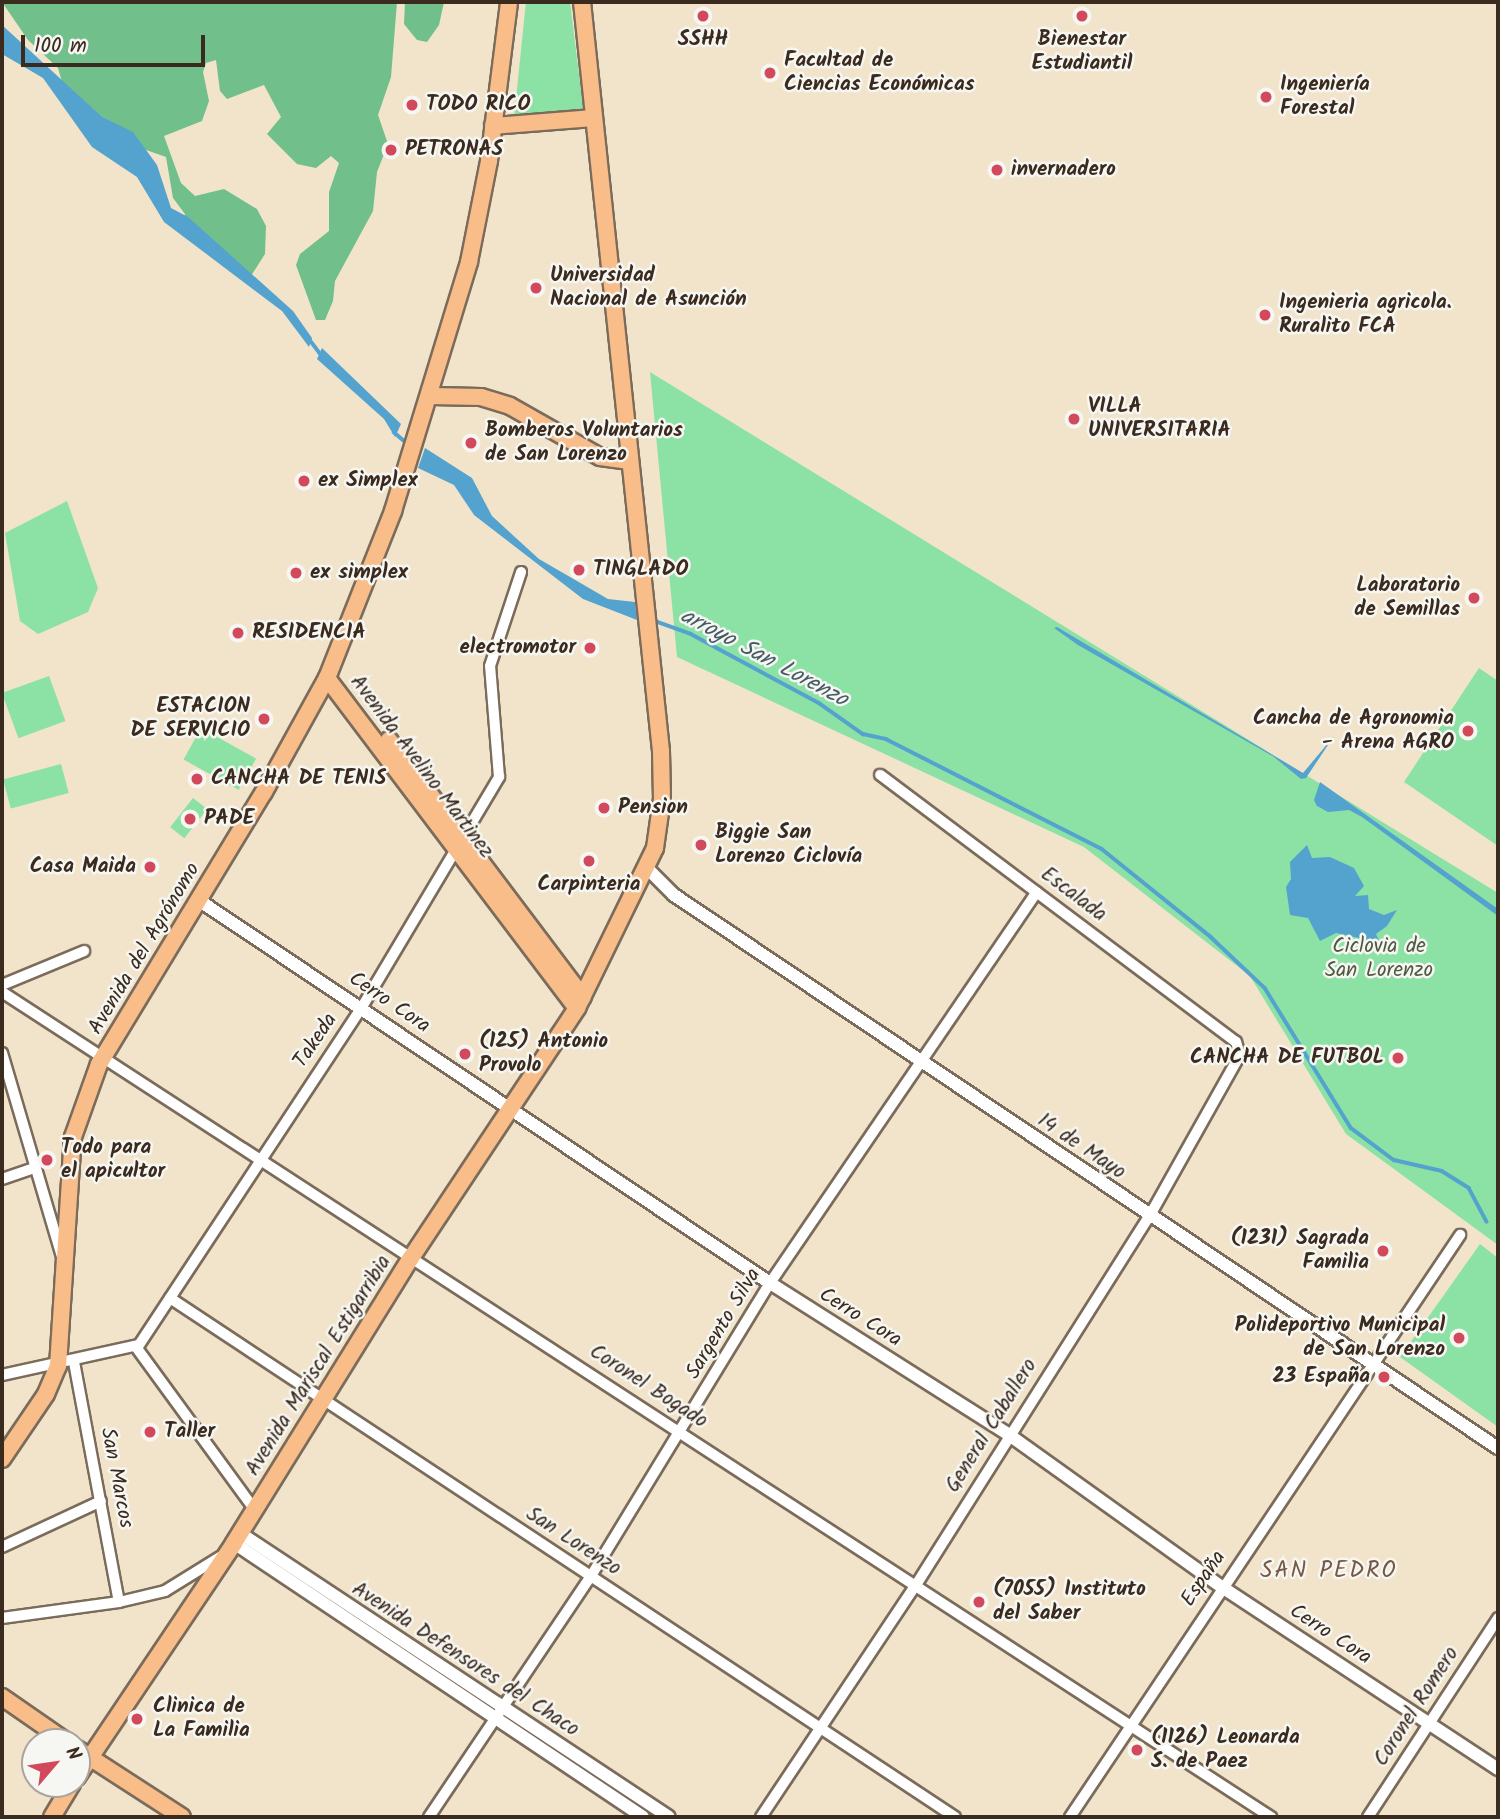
<!DOCTYPE html>
<html>
<head>
<meta charset="utf-8">
<style>
  body { margin:0 }
  #map { position:relative; width:1500px; height:1819px; overflow:hidden; background:#f1e4cb; font-family:Kalam,sans-serif }
  div>[style] { position:absolute }
  [style*='--x'] { left:calc(var(--x)*1px); top:calc(var(--y)*1px); width:calc(var(--w)*1px); rotate:calc(var(--a)*1deg) }
  .green>* { inset:0; background:#8ce1a4; transform-origin:0 0 }
  .forest>* { inset:0; background:#71bf8a }
  .water>* { inset:0; background:#54a3ce }
  .stream>* { height:3.5px; margin:-1.75px; padding:0 1.75px; transform-origin:1.75px; border-radius:1.75px; background:#54a3ce }
  .roads { filter:drop-shadow(2px 0 #7b6b5b) drop-shadow(-2px 0 #7b6b5b) drop-shadow(0 2px #7b6b5b) drop-shadow(0 -2px #7b6b5b) }
  .minor>* { height:10px; margin:-5px; padding:0 5px; transform-origin:5px; border-radius:5px; background:#fff }
  .tertiary>* { height:12px; margin:-6px; padding:0 6px; transform-origin:6px; border-radius:6px; background:#fff }
  .primary>* { height:16px; margin:-8px; padding:0 8px; transform-origin:8px; border-radius:8px; background:#f8bd89 }
  .trunk>* { height:16px; margin:-8px; padding:0 8px; transform-origin:8px; border-radius:8px; background:#f8bd89 }
  .dots>* { width:19px; height:19px; translate:-50% -50%; box-sizing:border-box; border:4px solid #f6f6f2; border-radius:50% }
  span { translate:-50% -50%; white-space:nowrap; text-align:center; line-height:1.15; -webkit-text-stroke:5px #f6f6f2; paint-order:stroke }
  .poi-label { font-size:21px; color:#3b2a1e; font-weight:700 }
  .left { translate:0 -50%; text-align:left }
  .right { translate:-100% -50%; text-align:right }
  .street-label { font-size:21px; color:#3b2a1e }
  .park-label { font-size:21px; color:#4f5840 }
  .water-label { font-size:23px; color:#455a64; font-style:italic }
  .neighbourhood-label { font-size:23px; color:#795843; letter-spacing:2px }
  .frame { position:absolute; inset:0; border:4px solid #3b2a1e; pointer-events:none }
  .north { position:absolute; left:21px; top:1728px; width:70px; height:70px; box-sizing:border-box; background:#f6f6f2; border:2px solid #aba49d; border-radius:50%; rotate:61deg; font-size:19px; font-weight:700; line-height:28px; text-align:center; color:#3b2a1e }
  .north::after { content:''; display:block; margin:auto; width:24px; height:32px; background:#d1495b; clip-path:polygon(50% 0,100% 100%,50% 72%,0 100%) }
  .scale { position:absolute; left:21px; top:35px; width:184px; height:32px; box-sizing:border-box; border:4px solid #3b2a1e; border-top:0; padding-left:9px; font-size:21px; line-height:24px; white-space:nowrap; color:#3b2a1e; -webkit-text-stroke:5px #f6f6f2; paint-order:stroke }
</style>
</head>
<body>
<div id="map">
  <div class="green">
    <i style="clip-path:polygon(526px 2px,570px 2px,584px 115px,514px 118px)"></i>
    <i style="clip-path:polygon(650px 372px,1498px 893px,1498px 1245px,1346px 1134px,1250px 976px,1084px 847px,677px 657px)"></i>
    <i style="clip-path:polygon(67px 501px,98px 588px,88px 612px,38px 634px,20px 621px,5px 533px)"></i>
    <i style="clip-path:polygon(1479px 668px,1498px 681px,1498px 846px,1404px 782px)"></i>
    <i style="left:49px;top:676px;width:48px;height:50px;rotate:70deg"></i>
    <i style="left:201px;top:728px;width:63px;height:36px;rotate:29deg"></i>
    <i style="left:61px;top:764px;width:30px;height:60px;rotate:75deg"></i>
    <i style="left:193px;top:798px;width:18px;height:37px;rotate:38deg"></i>
    <i style="clip-path:polygon(1480px 1244px,1498px 1258px,1498px 1427px,1400px 1357px)"></i>
  </div>
  <div class="forest">
    <i style="clip-path:polygon(2px 2px,397px 2px,391px 77px,378px 115px,388px 144px,377px 172px,373px 211px,335px 281px,333px 301px,325px 320px,316px 320px,296px 265px,300px 254px,329px 231px,329px 192px,339px 163px,331px 156px,316px 168px,297px 164px,267px 134px,281px 117px,264px 85px,227px 99px,220px 91px,216px 60px,206px 63px,203px 72px,209px 101px,202px 121px,164px 136px,181px 183px,195px 196px,224px 189px,257px 209px,266px 226px,265px 254px,249px 279px,180px 228px,185px 214px,173px 198px,166px 157px,132px 145px,62px 82px,58px 68px,28px 40px)"></i>
    <i style="clip-path:polygon(405px 2px,444px 2px,439px 25px,427px 42px,417px 40px,404px 24px)"></i>
  </div>
  <div class="water">
    <i style="clip-path:polygon(2px 25px,102px 117px,133px 132px,157px 165px,171px 208px,188px 217px,293px 311px,312px 338px,309px 347px,282px 311px,164px 222px,137px 177px,92px 147px,43px 78px,2px 54px)"></i>
    <i style="clip-path:polygon(322px 348px,401px 424px,395px 437px,384px 419px,317px 359px)"></i>
    <i style="clip-path:polygon(425px 448px,472px 478px,492px 516px,539px 559px,608px 599px,635px 602px,637px 620px,583px 599px,474px 515px,454px 485px,418px 468px)"></i>
    <i style="clip-path:polygon(1057px 627px,1303px 773px,1334px 736px,1306px 778px,1301px 779px,1274px 757px,1078px 645px,1054px 628px)"></i>
    <i style="clip-path:polygon(1320px 782px,1498px 909px,1498px 916px,1362px 817px,1349px 810px,1328px 812px,1317px 806px,1314px 800px)"></i>
    <i style="clip-path:polygon(1307px 845px,1312px 858px,1330px 857px,1354px 868px,1364px 886px,1355px 896px,1368px 895px,1369px 909px,1384px 915px,1397px 910px,1387px 926px,1376px 934px,1381px 945px,1371px 949px,1363px 939px,1336px 933px,1320px 941px,1308px 918px,1290px 915px,1286px 887px,1291px 879px,1290px 862px)"></i>
  </div>
  <div class="stream">
    <i style="--x:310;--y:340;--w:20;--a:53"></i>
    <i style="--x:394;--y:432;--w:20;--a:41"></i>
    <i style="--x:652;--y:620;--w:41;--a:19.7"></i>
    <i style="--x:691;--y:634;--w:145;--a:28.3"></i>
    <i style="--x:819;--y:703;--w:54;--a:35.2"></i>
    <i style="--x:863;--y:734;--w:24;--a:12"></i>
    <i style="--x:886;--y:739;--w:242;--a:27"></i>
    <i style="--x:1102;--y:849;--w:140;--a:38.9"></i>
    <i style="--x:1211;--y:937;--w:74;--a:43.4"></i>
    <i style="--x:1265;--y:988;--w:164;--a:58.4"></i>
    <i style="--x:1351;--y:1128;--w:54;--a:36.7"></i>
    <i style="--x:1394;--y:1160;--w:49;--a:12.9"></i>
    <i style="--x:1442;--y:1171;--w:32;--a:32"></i>
    <i style="--x:1469;--y:1188;--w:38;--a:62"></i>
  </div>
  <div class="roads">
    <div class="minor">
      <i style="--x:2;--y:985;--w:89;--a:-22.5"></i>
      <i style="--x:2;--y:992;--w:1514;--a:33.03"></i>
      <i style="--x:2;--y:1053;--w:213;--a:73.6"></i>
      <i style="--x:2;--y:1179;--w:34;--a:-19"></i>
      <i style="--x:170;--y:1298;--w:941;--a:33.47"></i>
      <i style="--x:136;--y:1347;--w:202;--a:53.9"></i>
      <i style="--x:74;--y:1362;--w:244;--a:79.4"></i>
      <i style="--x:2;--y:1375;--w:140;--a:-12.4"></i>
      <i style="--x:139;--y:1345;--w:405;--a:-56.6"></i>
      <i style="--x:362;--y:1007;--w:268;--a:-59.2"></i>
      <i style="--x:499;--y:777;--w:111;--a:-94.6"></i>
      <i style="--x:490;--y:666;--w:99;--a:-71.7"></i>
      <i style="--x:2;--y:1547;--w:109;--a:-24.9"></i>
      <i style="--x:2;--y:1618;--w:118;--a:-7.8"></i>
      <i style="--x:119;--y:1602;--w:47;--a:-13.4"></i>
      <i style="--x:165;--y:1591;--w:65;--a:-31.7"></i>
      <i style="--x:429;--y:1817;--w:290;--a:-56.1"></i>
      <i style="--x:591;--y:1576;--w:343;--a:-58.6"></i>
      <i style="--x:770;--y:1283;--w:473;--a:-55.7"></i>
      <i style="--x:761;--y:1817;--w:279;--a:-56.3"></i>
      <i style="--x:916;--y:1585;--w:436;--a:-57.7"></i>
      <i style="--x:1149;--y:1217;--w:186;--a:-60.7"></i>
      <i style="--x:1240;--y:1055;--w:14;--a:-107"></i>
      <i style="--x:1236;--y:1042;--w:445;--a:-143.1"></i>
      <i style="--x:1070;--y:1817;--w:701;--a:-56.17"></i>
      <i style="--x:1368;--y:1817;--w:238;--a:-56.8"></i>
    </div>
    <div class="tertiary">
      <i style="--x:648;--y:869;--w:37;--a:45"></i>
      <i style="--x:674;--y:895;--w:992;--a:33.87"></i>
      <i style="--x:200;--y:901;--w:686;--a:33.83"></i>
      <i style="--x:770;--y:1283;--w:282;--a:32.4"></i>
      <i style="--x:1008;--y:1434;--w:263;--a:35.6"></i>
      <i style="--x:1222;--y:1587;--w:331;--a:33.4"></i>
      <i style="--x:240;--y:1533;--w:514;--a:33.5"></i>
      <i style="--x:234;--y:1543;--w:492;--a:33.8"></i>
    </div>
    <div class="primary">
      <i style="--x:327;--y:678;--w:414;--a:52.9"></i>
      <i style="--x:389;--y:740;--w:322;--a:53"></i>
    </div>
    <div class="trunk">
      <i style="--x:493;--y:126;--w:99;--a:-4.6"></i>
      <i style="--x:431;--y:396;--w:50;--a:1.1"></i>
      <i style="--x:481;--y:397;--w:30;--a:17"></i>
      <i style="--x:510;--y:406;--w:103;--a:29.5"></i>
      <i style="--x:600;--y:457;--w:28;--a:8"></i>
      <i style="--x:2;--y:1459;--w:78;--a:-55.9"></i>
      <i style="--x:46;--y:1394;--w:30;--a:-67"></i>
      <i style="--x:58;--y:1366;--w:229;--a:-86.3"></i>
      <i style="--x:73;--y:1137;--w:77;--a:-70.4"></i>
      <i style="--x:99;--y:1064;--w:318;--a:-58.8"></i>
      <i style="--x:264;--y:792;--w:130;--a:-61.1"></i>
      <i style="--x:327;--y:678;--w:180;--a:-68.4"></i>
      <i style="--x:393;--y:511;--w:260;--a:-73"></i>
      <i style="--x:469;--y:262;--w:103;--a:-78.8"></i>
      <i style="--x:489;--y:161;--w:160;--a:-82.8"></i>
      <i style="--x:2;--y:1697;--w:79;--a:34.7"></i>
      <i style="--x:77;--y:1749;--w:125;--a:32.9"></i>
      <i style="--x:77;--y:1777;--w:282;--a:-56.1"></i>
      <i style="--x:234;--y:1543;--w:335;--a:-58.2"></i>
      <i style="--x:411;--y:1258;--w:300;--a:-56.4"></i>
      <i style="--x:577;--y:1008;--w:178;--a:-64"></i>
      <i style="--x:655;--y:848;--w:49;--a:-81.9"></i>
      <i style="--x:662;--y:799;--w:48;--a:-91.2"></i>
      <i style="--x:661;--y:751;--w:753;--a:-96.02"></i>
      <i style="--x:52;--y:1817;--w:39;--a:-59"></i>
    </div>
  </div>
  <div class="dots">
    <i style="left:703px;top:16px;background:#d1495b"></i>
    <i style="left:1082px;top:16px;background:#d1495b"></i>
    <i style="left:770px;top:73px;background:#d1495b"></i>
    <i style="left:1266px;top:97px;background:#d1495b"></i>
    <i style="left:412px;top:105px;background:#d1495b"></i>
    <i style="left:391px;top:150px;background:#d1495b"></i>
    <i style="left:997px;top:170px;background:#d1495b"></i>
    <i style="left:536px;top:288px;background:#d1495b"></i>
    <i style="left:1265px;top:315px;background:#d1495b"></i>
    <i style="left:1074px;top:419px;background:#d1495b"></i>
    <i style="left:471px;top:443px;background:#d1495b"></i>
    <i style="left:304px;top:481px;background:#d1495b"></i>
    <i style="left:579px;top:570px;background:#d1495b"></i>
    <i style="left:296px;top:573px;background:#d1495b"></i>
    <i style="left:1474px;top:598px;background:#d1495b"></i>
    <i style="left:238px;top:633px;background:#d1495b"></i>
    <i style="left:590px;top:648px;background:#d1495b"></i>
    <i style="left:264px;top:719px;background:#d1495b"></i>
    <i style="left:1468px;top:731px;background:#d1495b"></i>
    <i style="left:197px;top:779px;background:#d1495b"></i>
    <i style="left:604px;top:808px;background:#d1495b"></i>
    <i style="left:190px;top:819px;background:#d1495b"></i>
    <i style="left:701px;top:845px;background:#d1495b"></i>
    <i style="left:589px;top:861px;background:#d1495b"></i>
    <i style="left:150px;top:867px;background:#d1495b"></i>
    <i style="left:465px;top:1054px;background:#d1495b"></i>
    <i style="left:1398px;top:1058px;background:#d1495b"></i>
    <i style="left:47px;top:1160px;background:#d1495b"></i>
    <i style="left:1383px;top:1251px;background:#d1495b"></i>
    <i style="left:1459px;top:1338px;background:#d1495b"></i>
    <i style="left:1384px;top:1377px;background:#d1495b"></i>
    <i style="left:150px;top:1432px;background:#d1495b"></i>
    <i style="left:979px;top:1602px;background:#d1495b"></i>
    <i style="left:137px;top:1719px;background:#d1495b"></i>
    <i style="left:1137px;top:1750px;background:#d1495b"></i>
  </div>
  <div class="poi-label">
    <span style="left:703px;top:40px">SSHH</span>
    <span style="left:1082px;top:52px">Bienestar<br>Estudiantil</span>
    <span class="left" style="left:784px;top:73px">Facultad de<br>Ciencias Económicas</span>
    <span class="left" style="left:1280px;top:97px">Ingeniería<br>Forestal</span>
    <span class="left" style="left:426px;top:105px">TODO RICO</span>
    <span class="left" style="left:405px;top:150px">PETRONAS</span>
    <span class="left" style="left:1011px;top:170px">invernadero</span>
    <span class="left" style="left:550px;top:288px">Universidad<br>Nacional de Asunción</span>
    <span class="left" style="left:1279px;top:315px">Ingenieria agricola.<br>Ruralito FCA</span>
    <span class="left" style="left:1088px;top:419px">VILLA<br>UNIVERSITARIA</span>
    <span class="left" style="left:485px;top:443px">Bomberos Voluntarios<br>de San Lorenzo</span>
    <span class="left" style="left:318px;top:481px">ex Simplex</span>
    <span class="left" style="left:593px;top:570px">TINGLADO</span>
    <span class="left" style="left:310px;top:573px">ex simplex</span>
    <span class="right" style="left:1460px;top:598px">Laboratorio<br>de Semillas</span>
    <span class="left" style="left:252px;top:633px">RESIDENCIA</span>
    <span class="right" style="left:576px;top:648px">electromotor</span>
    <span class="right" style="left:250px;top:719px">ESTACION<br>DE SERVICIO</span>
    <span class="right" style="left:1454px;top:731px">Cancha de Agronomia<br>- Arena AGRO</span>
    <span class="left" style="left:211px;top:779px">CANCHA DE TENIS</span>
    <span class="left" style="left:618px;top:808px">Pension</span>
    <span class="left" style="left:204px;top:819px">PADE</span>
    <span class="left" style="left:715px;top:845px">Biggie San<br>Lorenzo Ciclovía</span>
    <span class="right" style="left:136px;top:867px">Casa Maida</span>
    <span style="left:589px;top:885px">Carpinteria</span>
    <span class="left" style="left:479px;top:1054px">(125) Antonio<br>Provolo</span>
    <span class="right" style="left:1384px;top:1058px">CANCHA DE FUTBOL</span>
    <span class="left" style="left:61px;top:1160px">Todo para<br>el apicultor</span>
    <span class="right" style="left:1369px;top:1251px">(1231) Sagrada<br>Familia</span>
    <span class="right" style="left:1445px;top:1338px">Polideportivo Municipal<br>de San Lorenzo</span>
    <span class="right" style="left:1370px;top:1377px">23 España</span>
    <span class="left" style="left:164px;top:1432px">Taller</span>
    <span class="left" style="left:993px;top:1602px">(7055) Instituto<br>del Saber</span>
    <span class="left" style="left:153px;top:1719px">Clinica de<br>La Familia</span>
    <span class="left" style="left:1151px;top:1750px">(1126) Leonarda<br>S. de Paez</span>
  </div>
  <div class="street-label">
    <span style="left:421px;top:767px;rotate:53deg">Avenida Avelino Martinez</span>
    <span style="left:1073px;top:895px;rotate:37deg">Escalada</span>
    <span style="left:145px;top:949px;rotate:-59deg">Avenida del Agrónomo</span>
    <span style="left:389px;top:1003px;rotate:34deg">Cerro Cora</span>
    <span style="left:316px;top:1041px;rotate:-56deg">Takeda</span>
    <span style="left:1081px;top:1147px;rotate:34deg">14 de Mayo</span>
    <span style="left:860px;top:1318px;rotate:32deg">Cerro Cora</span>
    <span style="left:724px;top:1324px;rotate:-59deg">Sargento Silva</span>
    <span style="left:319px;top:1366px;rotate:-58deg">Avenida Mariscal Estigarribia</span>
    <span style="left:648px;top:1387px;rotate:33deg">Coronel Bogado</span>
    <span style="left:992px;top:1426px;rotate:-58deg">General Caballero</span>
    <span style="left:116px;top:1478px;rotate:79deg">San Marcos</span>
    <span style="left:573px;top:1542px;rotate:33deg">San Lorenzo</span>
    <span style="left:1204px;top:1579px;rotate:-56deg">España</span>
    <span style="left:1330px;top:1635px;rotate:33deg">Cerro Cora</span>
    <span style="left:465px;top:1660px;rotate:33deg">Avenida Defensores del Chaco</span>
    <span style="left:1417px;top:1707px;rotate:-57deg">Coronel Romero</span>
  </div>
  <div class="park-label">
    <span style="left:1379px;top:959px">Ciclovia de<br>San Lorenzo</span>
  </div>
  <div class="water-label">
    <span style="left:764px;top:658px;rotate:28deg">arroyo San Lorenzo</span>
  </div>
  <div class="neighbourhood-label">
    <span style="left:1329px;top:1571px">SAN PEDRO</span>
  </div>
  <div class="frame"></div>
  <div class="north">N</div>
  <div class="scale">100 m</div>
</div>
</body>
</html>
